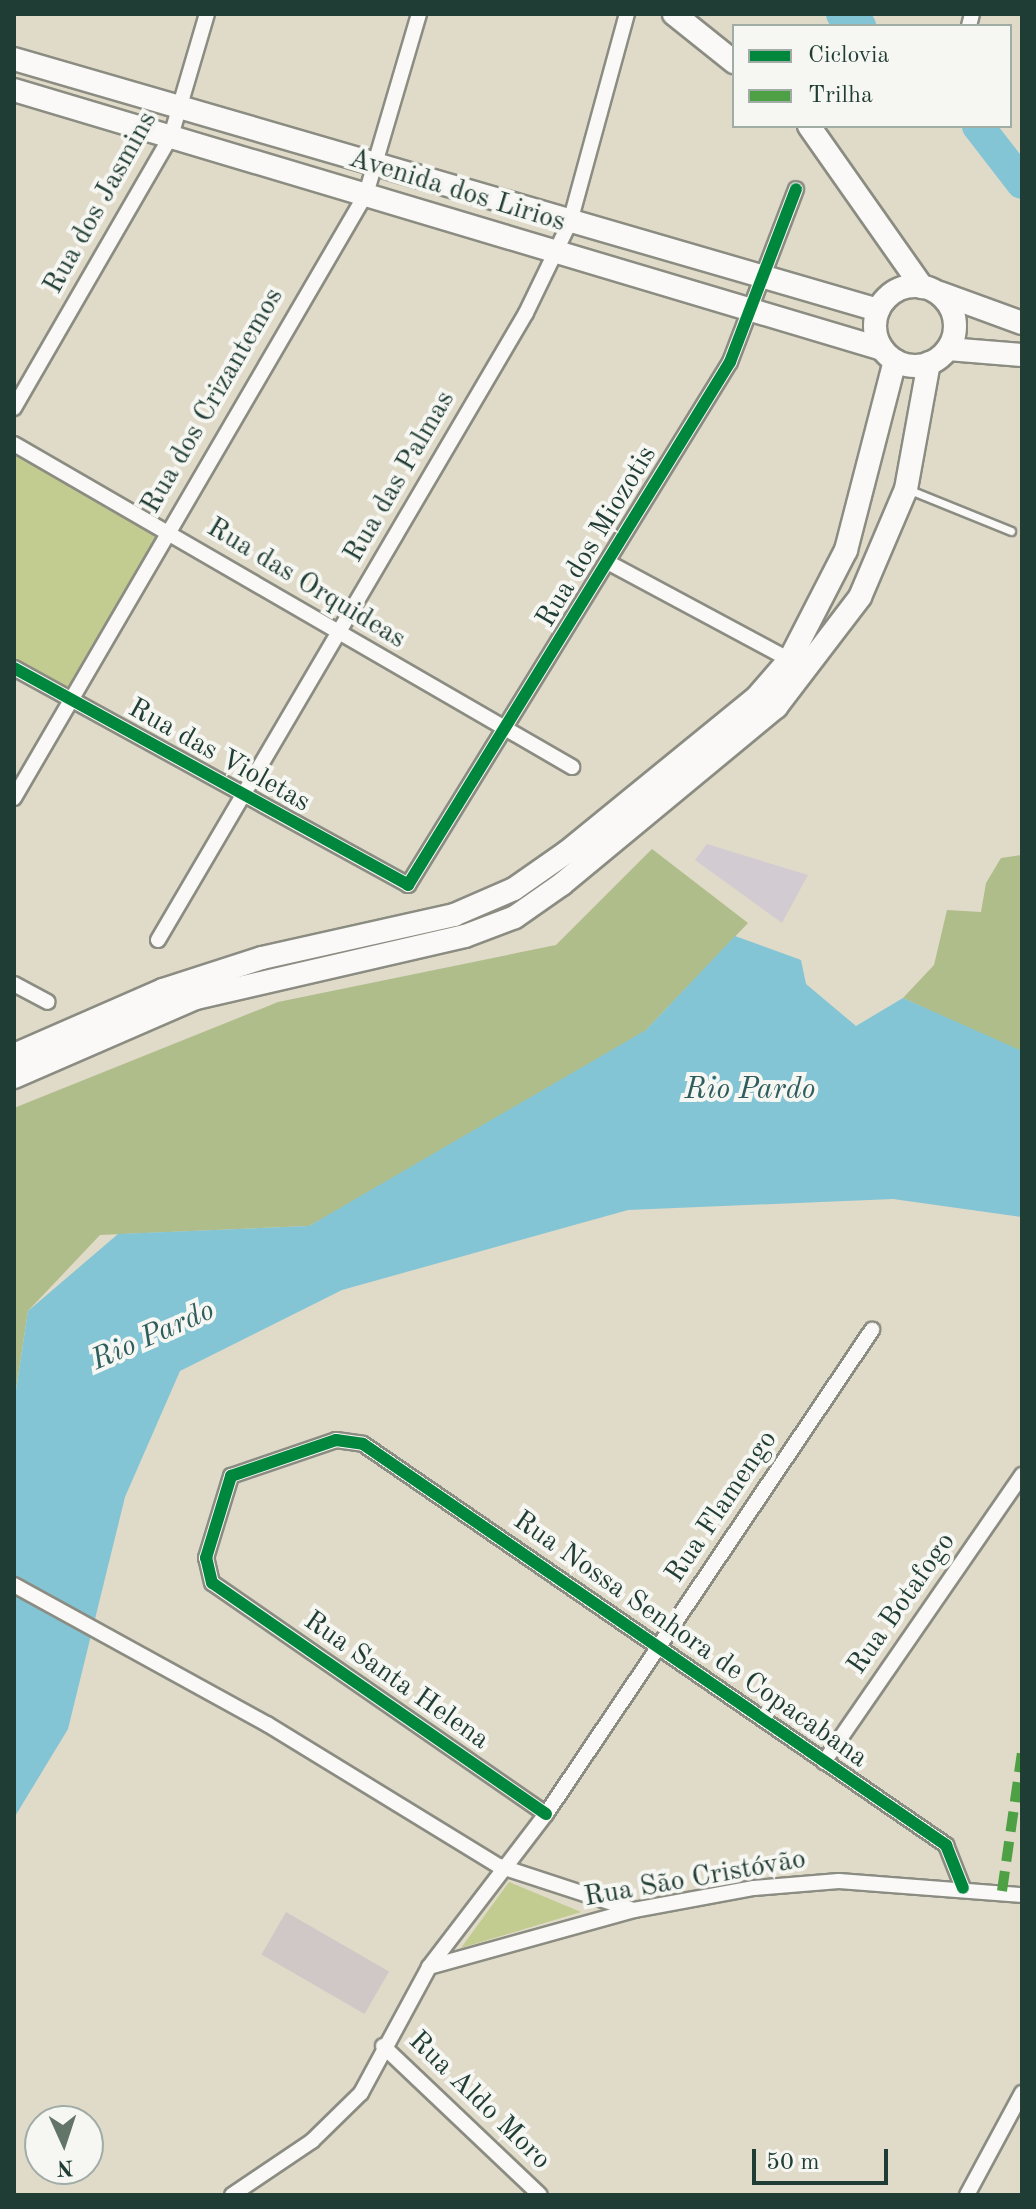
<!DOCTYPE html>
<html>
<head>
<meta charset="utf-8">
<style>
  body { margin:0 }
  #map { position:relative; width:1036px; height:2209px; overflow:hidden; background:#e0dac8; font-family:"Old Standard TT",serif }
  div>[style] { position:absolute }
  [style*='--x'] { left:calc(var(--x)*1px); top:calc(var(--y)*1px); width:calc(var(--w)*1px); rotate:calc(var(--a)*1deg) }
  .industrial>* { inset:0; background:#d2ccd2 }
  .green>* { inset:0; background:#c2cb90 }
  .forest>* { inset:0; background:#afbd8b }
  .water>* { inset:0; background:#83c5d5 }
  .river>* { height:32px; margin:-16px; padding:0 16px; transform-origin:16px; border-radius:16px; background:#83c5d5 }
  .building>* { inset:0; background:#d0c8c7; transform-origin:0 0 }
  .roads { filter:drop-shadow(2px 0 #8b8c82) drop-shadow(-2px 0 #8b8c82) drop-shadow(0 2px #8b8c82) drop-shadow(0 -2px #8b8c82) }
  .lane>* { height:7px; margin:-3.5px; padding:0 3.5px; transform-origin:3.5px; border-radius:3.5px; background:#faf9f7 }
  .street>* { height:14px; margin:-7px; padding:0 7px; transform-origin:7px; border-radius:7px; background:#faf9f7 }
  .secondary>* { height:22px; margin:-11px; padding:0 11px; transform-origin:11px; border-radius:11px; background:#faf9f7 }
  .secondary>.ring { margin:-11px; padding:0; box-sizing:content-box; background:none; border:22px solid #faf9f7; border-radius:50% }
  .quiet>* { height:10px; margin-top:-5px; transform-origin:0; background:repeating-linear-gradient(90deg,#4da043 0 20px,transparent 0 30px) }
  .cycleway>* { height:12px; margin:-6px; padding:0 6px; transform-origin:6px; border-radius:6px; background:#00873e }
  span { translate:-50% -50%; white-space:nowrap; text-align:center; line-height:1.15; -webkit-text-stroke:8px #f6f6f2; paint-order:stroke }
  .street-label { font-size:28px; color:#1f3d34 }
  .water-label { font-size:30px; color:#2e5d5e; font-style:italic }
  .frame { position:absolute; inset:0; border:16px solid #1f3d34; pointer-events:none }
  .legend { position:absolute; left:732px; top:24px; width:280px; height:104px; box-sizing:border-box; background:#f6f6f2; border:2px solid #a0aca6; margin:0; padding:10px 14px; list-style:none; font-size:24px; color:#1f3d34 }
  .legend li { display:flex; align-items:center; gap:16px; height:40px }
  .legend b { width:40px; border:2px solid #a0aca6 }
  .north { position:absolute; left:24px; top:2105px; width:80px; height:80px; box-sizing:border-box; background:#f6f6f2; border:2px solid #a0aca6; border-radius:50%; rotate:177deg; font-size:22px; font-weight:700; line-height:32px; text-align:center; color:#1f3d34 }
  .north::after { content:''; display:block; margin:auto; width:28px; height:36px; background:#637468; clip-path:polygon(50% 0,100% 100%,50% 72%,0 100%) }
  .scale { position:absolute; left:752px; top:2149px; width:136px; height:36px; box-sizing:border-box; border:4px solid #1f3d34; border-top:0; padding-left:10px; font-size:24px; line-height:28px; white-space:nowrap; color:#1f3d34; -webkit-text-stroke:6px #f6f6f2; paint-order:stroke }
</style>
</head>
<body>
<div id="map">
  <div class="industrial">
    <i style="clip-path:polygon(707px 844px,808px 875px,782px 923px,695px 860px)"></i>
  </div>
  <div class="green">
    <i style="clip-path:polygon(14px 444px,170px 526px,73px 701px,14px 668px)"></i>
    <i style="clip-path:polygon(509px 1882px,581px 1912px,461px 1948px)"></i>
  </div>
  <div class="forest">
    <i style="clip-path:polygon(652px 849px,748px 923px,629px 1048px,309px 1226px,100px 1235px,28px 1311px,14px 1403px,14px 1108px,278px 1002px,556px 945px)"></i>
    <i style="clip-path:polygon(1022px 855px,1022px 1053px,903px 998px,934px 965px,947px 910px,981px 912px,986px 883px,1001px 858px)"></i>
  </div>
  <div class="water">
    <i style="clip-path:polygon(735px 936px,801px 960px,806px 984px,856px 1026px,903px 998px,1022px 1051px,1022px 1217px,893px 1199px,628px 1210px,342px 1290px,180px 1371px,125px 1497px,68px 1729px,14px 1818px,14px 1403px,28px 1311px,118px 1234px,309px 1226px,646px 1030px)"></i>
  </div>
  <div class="river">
    <i style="--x:842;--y:14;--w:22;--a:34"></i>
    <i style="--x:978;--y:126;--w:72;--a:52.3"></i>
  </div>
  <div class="building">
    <i style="left:286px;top:1912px;width:119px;height:49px;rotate:30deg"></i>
  </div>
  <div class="roads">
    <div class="lane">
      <i style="--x:910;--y:490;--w:109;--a:22.1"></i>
    </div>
    <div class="street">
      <i style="--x:969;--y:26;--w:12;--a:-76"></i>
      <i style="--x:14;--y:408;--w:314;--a:-60"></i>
      <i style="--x:171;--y:136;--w:127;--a:-73.6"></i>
      <i style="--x:14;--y:444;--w:645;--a:30.06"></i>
      <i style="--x:611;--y:564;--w:208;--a:28.2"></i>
      <i style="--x:14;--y:668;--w:450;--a:28.8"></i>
      <i style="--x:408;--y:885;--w:614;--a:-58.38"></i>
      <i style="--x:730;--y:362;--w:185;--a:-69.1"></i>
      <i style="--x:14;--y:798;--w:699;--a:-59.77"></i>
      <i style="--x:366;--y:194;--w:188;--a:-73.6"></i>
      <i style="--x:158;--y:940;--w:727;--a:-59.59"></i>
      <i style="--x:526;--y:313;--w:101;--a:-64.2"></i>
      <i style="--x:570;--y:222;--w:216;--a:-74.7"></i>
      <i style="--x:14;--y:984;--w:38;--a:28"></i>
      <i style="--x:14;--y:1585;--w:289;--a:28.8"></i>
      <i style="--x:267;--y:1724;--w:272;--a:31.5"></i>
      <i style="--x:499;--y:1866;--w:142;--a:18.1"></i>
      <i style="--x:824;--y:1762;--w:349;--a:-55.4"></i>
      <i style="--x:546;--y:1814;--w:406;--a:-145.3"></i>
      <i style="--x:212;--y:1583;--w:26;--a:-103"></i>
      <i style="--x:206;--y:1558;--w:86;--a:-73"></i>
      <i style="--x:231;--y:1476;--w:111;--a:-18.9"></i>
      <i style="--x:336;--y:1440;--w:27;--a:8"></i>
      <i style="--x:363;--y:1444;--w:708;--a:34.52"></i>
      <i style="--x:946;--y:1845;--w:46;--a:68.4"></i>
      <i style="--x:429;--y:1967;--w:213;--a:-15.5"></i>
      <i style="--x:634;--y:1910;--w:122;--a:-10.4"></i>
      <i style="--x:754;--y:1888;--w:85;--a:-4.7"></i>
      <i style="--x:839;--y:1881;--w:184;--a:4.4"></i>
      <i style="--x:383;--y:2046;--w:216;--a:43.5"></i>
      <i style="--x:232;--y:2195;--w:97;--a:-34"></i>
      <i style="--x:312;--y:2141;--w:69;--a:-44.4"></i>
      <i style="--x:361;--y:2093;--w:143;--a:-61.6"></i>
      <i style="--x:429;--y:1967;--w:193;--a:-52.6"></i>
      <i style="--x:546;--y:1814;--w:584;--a:-56.04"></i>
      <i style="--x:967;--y:2195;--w:116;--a:-61.7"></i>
    </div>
    <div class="secondary">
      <i style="--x:674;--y:14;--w:77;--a:38.7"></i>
      <i style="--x:14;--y:59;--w:900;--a:16.2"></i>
      <i style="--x:14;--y:90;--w:906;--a:16.61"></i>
      <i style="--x:809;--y:126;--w:197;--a:54.9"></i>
      <i class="ring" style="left:875px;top:286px;width:58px;height:58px"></i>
      <i style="--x:940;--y:293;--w:87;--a:20.1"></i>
      <i style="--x:948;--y:349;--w:74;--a:4.6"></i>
      <i style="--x:14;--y:1055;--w:163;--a:-23.6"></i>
      <i style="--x:163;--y:990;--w:104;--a:-17.9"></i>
      <i style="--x:262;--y:958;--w:197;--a:-12.6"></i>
      <i style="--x:454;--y:915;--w:65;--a:-23.4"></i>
      <i style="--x:514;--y:889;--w:65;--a:-34.9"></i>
      <i style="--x:567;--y:852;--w:245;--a:-39.2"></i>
      <i style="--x:757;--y:697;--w:50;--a:-49"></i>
      <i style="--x:790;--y:659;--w:123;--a:-62.8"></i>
      <i style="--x:846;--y:550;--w:195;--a:-75.5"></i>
      <i style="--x:14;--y:1077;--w:198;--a:-23.5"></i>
      <i style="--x:196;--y:998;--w:276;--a:-13"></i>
      <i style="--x:465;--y:936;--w:53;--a:-20.8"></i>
      <i style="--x:515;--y:917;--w:57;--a:-35.1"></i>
      <i style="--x:562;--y:884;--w:278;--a:-39.6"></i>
      <i style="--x:776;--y:707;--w:138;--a:-52.6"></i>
      <i style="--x:860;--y:597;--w:117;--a:-66.9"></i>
      <i style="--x:906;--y:489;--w:128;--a:-79.7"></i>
    </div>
  </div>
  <div class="quiet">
    <i style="--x:1002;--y:1891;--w:139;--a:-81.8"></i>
  </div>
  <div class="cycleway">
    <i style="--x:14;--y:668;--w:450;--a:28.8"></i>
    <i style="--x:408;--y:885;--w:614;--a:-58.38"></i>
    <i style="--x:730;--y:362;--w:185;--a:-69.1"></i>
    <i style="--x:546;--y:1814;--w:406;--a:-145.3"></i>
    <i style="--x:212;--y:1583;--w:26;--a:-103"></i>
    <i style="--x:206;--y:1558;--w:86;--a:-73"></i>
    <i style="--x:231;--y:1476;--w:111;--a:-18.9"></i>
    <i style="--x:336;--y:1440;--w:27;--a:8"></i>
    <i style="--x:363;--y:1444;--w:708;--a:34.52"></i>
    <i style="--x:946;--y:1845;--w:46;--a:68.4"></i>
  </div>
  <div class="street-label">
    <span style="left:457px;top:191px;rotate:17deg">Avenida dos Lirios</span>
    <span style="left:101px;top:203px;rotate:-61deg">Rua dos Jasmins</span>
    <span style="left:213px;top:401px;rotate:-60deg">Rua dos Crizantemos</span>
    <span style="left:400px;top:477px;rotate:-60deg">Rua das Palmas</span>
    <span style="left:597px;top:537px;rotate:-59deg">Rua dos Miozotis</span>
    <span style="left:306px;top:584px;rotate:31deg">Rua das Orquideas</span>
    <span style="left:219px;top:756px;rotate:29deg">Rua das Violetas</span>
    <span style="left:722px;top:1507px;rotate:-56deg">Rua Flamengo</span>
    <span style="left:902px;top:1604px;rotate:-55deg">Rua Botafogo</span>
    <span style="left:690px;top:1640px;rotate:35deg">Rua Nossa Senhora de Copacabana</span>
    <span style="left:396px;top:1681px;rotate:35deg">Rua Santa Helena</span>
    <span style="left:695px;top:1879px;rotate:-10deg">Rua São Cristóvão</span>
    <span style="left:479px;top:2101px;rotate:44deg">Rua Aldo Moro</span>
  </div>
  <div class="water-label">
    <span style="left:750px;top:1090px">Rio Pardo</span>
    <span style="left:153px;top:1336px;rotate:-24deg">Rio Pardo</span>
  </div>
  <div class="frame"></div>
  <ul class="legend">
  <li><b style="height:10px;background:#00873e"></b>Ciclovia</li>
  <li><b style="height:10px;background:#4da043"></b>Trilha</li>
  </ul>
  <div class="north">N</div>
  <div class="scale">50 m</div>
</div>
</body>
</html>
